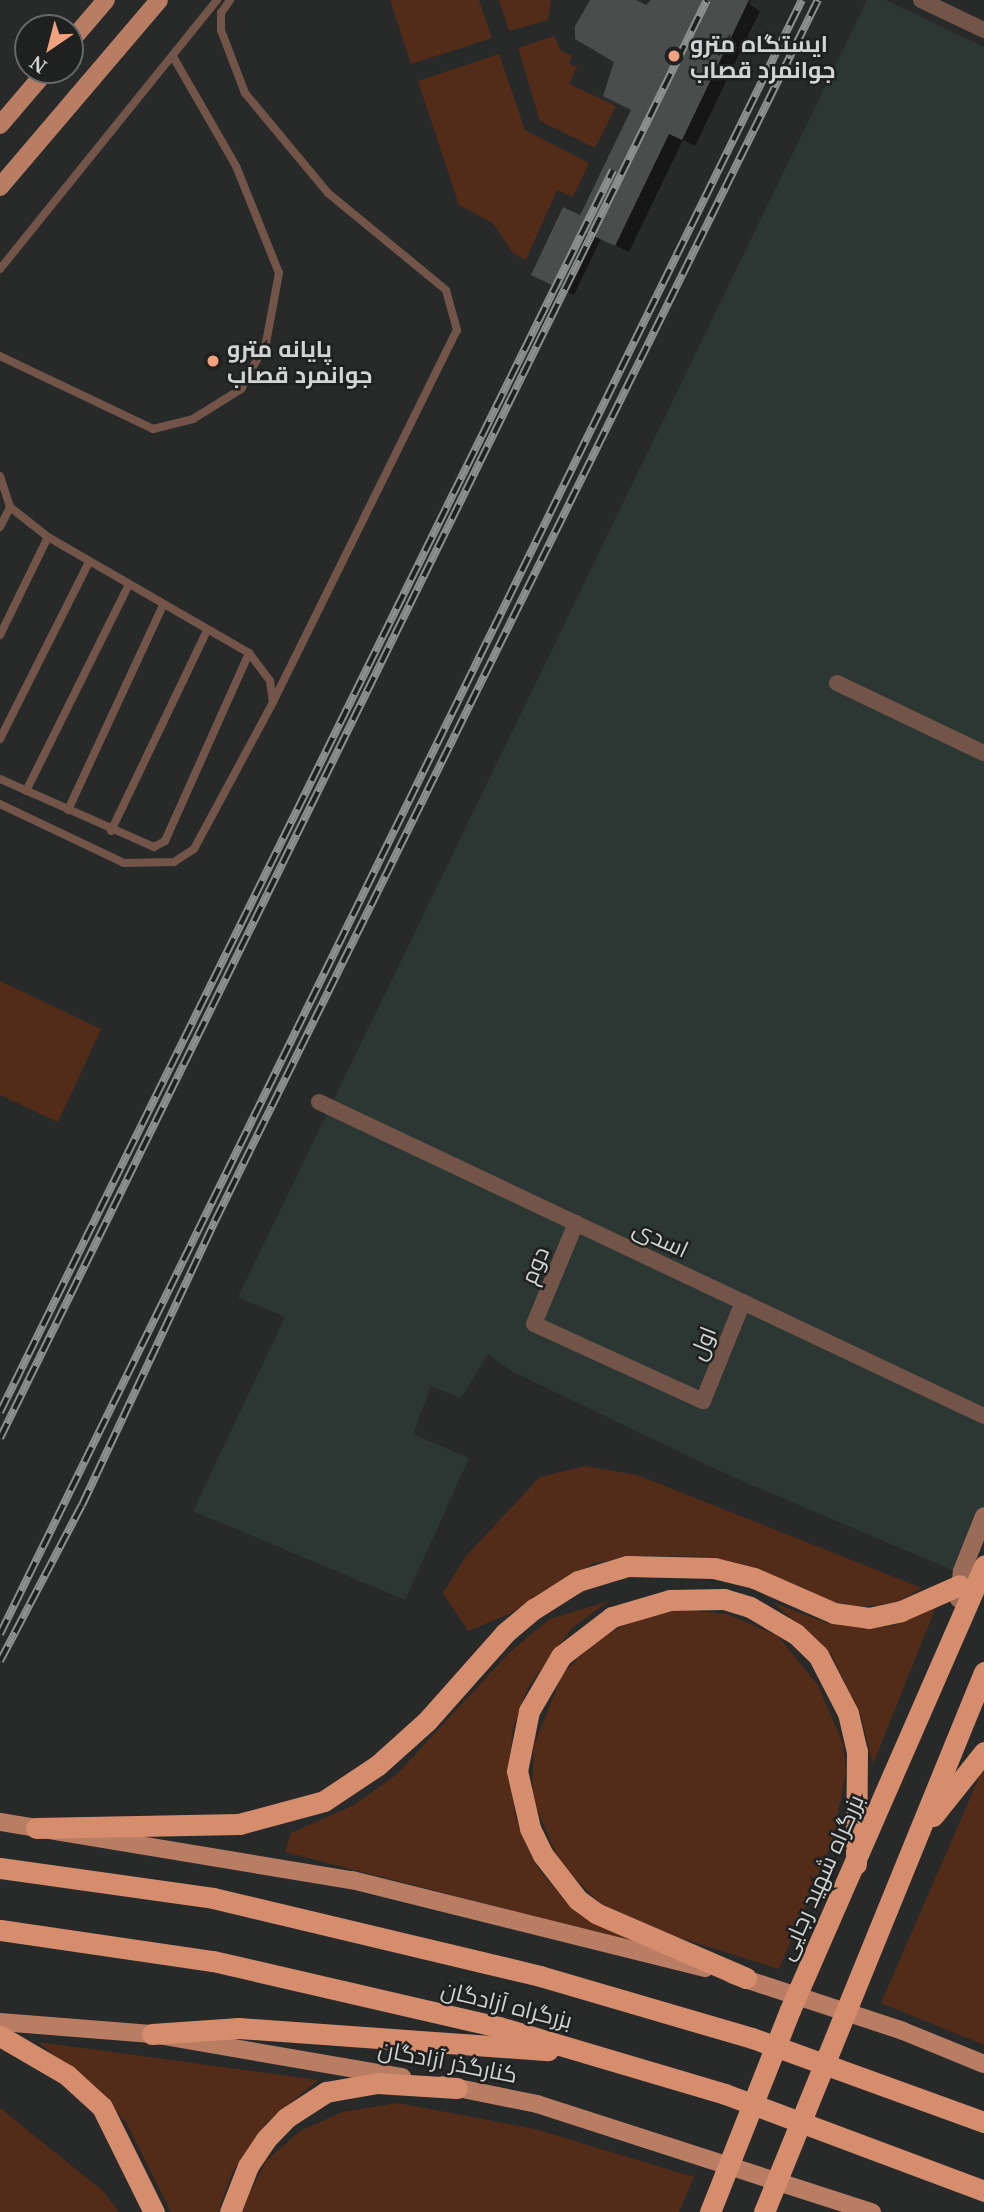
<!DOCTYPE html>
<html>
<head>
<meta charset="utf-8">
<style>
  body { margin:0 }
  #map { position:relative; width:984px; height:2212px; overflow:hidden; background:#282a29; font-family:"Noto Serif",Cairo,serif }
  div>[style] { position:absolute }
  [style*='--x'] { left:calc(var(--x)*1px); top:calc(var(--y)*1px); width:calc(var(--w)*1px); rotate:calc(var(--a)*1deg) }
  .built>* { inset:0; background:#2c3632 }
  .green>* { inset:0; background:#522b19 }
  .shadow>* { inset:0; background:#0007 }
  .building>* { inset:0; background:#4b4d4c }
  .lane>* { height:8px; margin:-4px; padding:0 4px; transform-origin:4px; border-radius:4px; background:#725548 }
  .street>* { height:16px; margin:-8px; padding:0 8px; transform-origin:8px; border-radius:8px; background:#725548 }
  .secondary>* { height:18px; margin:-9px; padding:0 9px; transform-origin:9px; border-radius:9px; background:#9a6c58 }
  .primary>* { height:18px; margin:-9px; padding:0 9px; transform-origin:9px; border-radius:9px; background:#b97d64 }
  .highway>* { height:21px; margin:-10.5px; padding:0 10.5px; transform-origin:10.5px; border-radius:10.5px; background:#d58d6e }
  .rail>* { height:8px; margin-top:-4px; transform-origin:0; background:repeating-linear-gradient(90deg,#1e2120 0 16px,#8e908f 0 32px); box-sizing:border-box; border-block:2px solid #8e908f }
  .dots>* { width:19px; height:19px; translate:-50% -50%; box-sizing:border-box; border:4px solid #1e2120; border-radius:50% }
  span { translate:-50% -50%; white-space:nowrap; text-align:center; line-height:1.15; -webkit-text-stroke:5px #1e2120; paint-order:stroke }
  .poi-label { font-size:23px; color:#d2d4d3; font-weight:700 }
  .left { translate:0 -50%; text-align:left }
  .street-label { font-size:23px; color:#d2d4d3 }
  .north { position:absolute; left:14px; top:14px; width:70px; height:70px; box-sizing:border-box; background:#1e2120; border:2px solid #666968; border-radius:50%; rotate:215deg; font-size:19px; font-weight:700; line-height:28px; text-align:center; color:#d2d4d3 }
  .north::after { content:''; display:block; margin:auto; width:24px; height:32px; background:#f2a17e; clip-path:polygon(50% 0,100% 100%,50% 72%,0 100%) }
</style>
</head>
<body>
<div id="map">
  <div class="built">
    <i style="clip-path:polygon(867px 0,886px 0,984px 47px,984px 1507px,957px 1572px,728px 1475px,511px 1371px,488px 1354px,461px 1398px,431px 1386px,413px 1434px,469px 1458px,405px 1600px,193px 1511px,285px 1317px,238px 1297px)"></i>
  </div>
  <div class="green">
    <i style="clip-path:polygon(390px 0,479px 0,492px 38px,411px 64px)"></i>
    <i style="clip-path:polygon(499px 0,551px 0,548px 20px,509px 31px)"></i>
    <i style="clip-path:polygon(554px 36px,561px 51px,572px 56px,569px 64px,577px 67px,569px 84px,616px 106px,595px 148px,540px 121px,518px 48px)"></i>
    <i style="clip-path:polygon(499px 54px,525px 130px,589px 163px,573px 197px,557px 190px,526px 260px,513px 253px,493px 223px,459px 205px,418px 81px)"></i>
    <i style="clip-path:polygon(0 981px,101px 1029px,58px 1122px,0 1095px)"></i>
    <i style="clip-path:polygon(585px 1466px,637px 1475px,922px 1588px,895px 1603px,860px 1607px,830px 1601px,715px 1557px,640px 1556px,594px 1563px,511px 1613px,468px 1631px,443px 1593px,466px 1556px,540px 1477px)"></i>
    <i style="clip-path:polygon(939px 1599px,873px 1764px,861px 1716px,831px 1654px,774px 1603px,827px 1623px,874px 1628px,896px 1625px)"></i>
    <i style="clip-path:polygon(609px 1601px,572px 1628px,527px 1689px,513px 1729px,509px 1768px,516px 1819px,539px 1870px,573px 1909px,665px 1950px,285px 1852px,291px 1833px,354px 1805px,396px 1775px,510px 1652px,550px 1619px)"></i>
    <i style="clip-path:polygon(684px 1610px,727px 1614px,778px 1636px,818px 1685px,843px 1744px,846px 1771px,833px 1840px,779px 1969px,652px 1929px,602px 1905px,560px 1863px,532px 1797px,534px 1745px,563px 1673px,596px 1641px,621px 1627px,648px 1615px)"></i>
    <i style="clip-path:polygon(984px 1766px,984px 2045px,881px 2003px)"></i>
    <i style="clip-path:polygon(38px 2042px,318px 2080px,266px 2123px,232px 2173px,218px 2212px,171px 2212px,127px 2124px,99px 2091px)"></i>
    <i style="clip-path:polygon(398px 2103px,535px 2129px,694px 2177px,679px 2212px,240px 2212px,266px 2161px,300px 2131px,342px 2112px)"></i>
    <i style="clip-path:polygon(0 2108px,103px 2191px,119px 2212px,0 2212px)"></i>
  </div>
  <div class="shadow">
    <i style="clip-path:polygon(592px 0,632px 0,647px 7px,652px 0,751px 0,749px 4px,760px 11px,695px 146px,683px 140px,629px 252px,601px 239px,574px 295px,546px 282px,632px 110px)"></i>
  </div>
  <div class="building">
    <i style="clip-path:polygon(590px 0,636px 0,646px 5px,651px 0,749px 0,682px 140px,669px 134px,615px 246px,587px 233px,560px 289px,531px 275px,563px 207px,580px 215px,631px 110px,603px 96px,614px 62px,575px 39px,575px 26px)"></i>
  </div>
  <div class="lane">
    <i style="--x:0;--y:269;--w:346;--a:-51.1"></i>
    <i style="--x:0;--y:356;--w:170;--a:25.5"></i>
    <i style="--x:153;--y:429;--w:41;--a:-14"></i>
    <i style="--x:193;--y:419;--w:57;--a:-32"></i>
    <i style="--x:241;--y:389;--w:52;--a:-61.5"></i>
    <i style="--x:266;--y:343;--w:71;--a:-79.5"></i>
    <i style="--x:279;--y:273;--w:115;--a:-111.9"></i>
    <i style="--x:236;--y:166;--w:125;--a:-119.9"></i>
    <i style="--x:0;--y:476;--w:33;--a:72"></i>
    <i style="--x:10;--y:507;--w:48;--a:38.3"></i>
    <i style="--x:48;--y:537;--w:232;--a:30"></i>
    <i style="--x:249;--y:653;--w:35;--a:53"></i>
    <i style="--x:270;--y:681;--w:21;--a:82"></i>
    <i style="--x:0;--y:527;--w:22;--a:-63"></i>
    <i style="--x:0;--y:635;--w:109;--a:-63.9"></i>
    <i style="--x:0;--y:739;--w:198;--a:-63.3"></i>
    <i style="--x:0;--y:779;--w:168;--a:23.8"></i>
    <i style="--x:154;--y:847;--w:13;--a:-29"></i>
    <i style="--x:165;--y:841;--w:206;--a:-65.9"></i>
    <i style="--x:26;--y:791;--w:229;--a:-63.5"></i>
    <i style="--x:0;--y:804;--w:137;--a:25.4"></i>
    <i style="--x:124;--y:863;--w:50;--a:-1.1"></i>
    <i style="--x:174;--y:862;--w:24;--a:-33"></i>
    <i style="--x:194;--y:849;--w:167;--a:-61.7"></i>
    <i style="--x:273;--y:702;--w:415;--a:-63.7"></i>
    <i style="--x:457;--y:330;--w:41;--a:-105.4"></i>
    <i style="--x:446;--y:290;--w:153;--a:-140.6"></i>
    <i style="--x:328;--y:193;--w:130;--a:-129.7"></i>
    <i style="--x:245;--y:93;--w:67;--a:-110.9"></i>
    <i style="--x:221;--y:30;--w:17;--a:-90"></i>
    <i style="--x:221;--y:13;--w:16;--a:-55"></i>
    <i style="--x:68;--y:810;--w:226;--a:-65.1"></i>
    <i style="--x:111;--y:831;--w:222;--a:-64.4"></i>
  </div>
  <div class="street">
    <i style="--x:921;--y:0;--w:70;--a:25.5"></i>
    <i style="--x:837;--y:683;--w:163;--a:25.5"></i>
    <i style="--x:319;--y:1102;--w:735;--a:25.28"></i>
    <i style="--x:576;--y:1223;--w:109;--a:112.6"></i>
    <i style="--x:534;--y:1324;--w:186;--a:24.5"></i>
    <i style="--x:703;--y:1401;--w:107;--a:-68"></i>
  </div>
  <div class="secondary">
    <i style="--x:959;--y:1599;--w:28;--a:-84"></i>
    <i style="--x:962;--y:1571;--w:59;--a:-68.2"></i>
  </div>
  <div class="primary">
    <i style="--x:70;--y:42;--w:55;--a:-49.4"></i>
    <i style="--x:0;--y:125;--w:72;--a:-49.5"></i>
    <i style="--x:0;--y:187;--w:245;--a:-49.6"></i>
    <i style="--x:0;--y:1822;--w:357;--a:9.4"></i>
    <i style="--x:352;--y:1880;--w:364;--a:14"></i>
    <i style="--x:733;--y:1975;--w:179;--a:18.2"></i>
    <i style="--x:903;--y:2031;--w:87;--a:22.2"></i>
    <i style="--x:0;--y:2022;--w:152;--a:4.5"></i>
    <i style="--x:152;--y:2034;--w:254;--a:9.8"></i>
    <i style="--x:443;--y:2085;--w:96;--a:11.4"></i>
    <i style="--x:537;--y:2104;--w:352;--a:17.9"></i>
  </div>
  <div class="highway">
    <i style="--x:933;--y:1816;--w:82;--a:-51.4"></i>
    <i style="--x:36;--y:1828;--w:203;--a:-1.1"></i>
    <i style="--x:239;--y:1824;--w:88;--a:-15.1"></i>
    <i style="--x:324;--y:1801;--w:65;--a:-33.7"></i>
    <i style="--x:378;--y:1765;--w:66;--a:-41.9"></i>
    <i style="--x:427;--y:1721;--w:118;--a:-48.4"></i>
    <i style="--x:505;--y:1633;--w:38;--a:-40"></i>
    <i style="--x:534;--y:1609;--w:52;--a:-32.5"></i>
    <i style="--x:578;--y:1581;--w:51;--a:-17"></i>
    <i style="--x:627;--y:1566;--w:87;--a:1.3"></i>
    <i style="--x:714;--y:1568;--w:41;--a:14"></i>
    <i style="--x:754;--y:1578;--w:87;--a:23.6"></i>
    <i style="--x:834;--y:1613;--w:35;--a:8"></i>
    <i style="--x:869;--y:1618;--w:33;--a:-12"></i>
    <i style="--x:901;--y:1611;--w:64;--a:-23.8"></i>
    <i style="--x:0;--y:1868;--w:215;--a:8"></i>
    <i style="--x:213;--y:1898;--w:336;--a:13.4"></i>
    <i style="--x:540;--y:1976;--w:221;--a:16.3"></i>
    <i style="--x:752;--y:2038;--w:247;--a:19.9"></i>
    <i style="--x:0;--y:1930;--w:215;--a:8.3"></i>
    <i style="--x:213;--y:1961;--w:294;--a:13"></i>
    <i style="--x:499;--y:2027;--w:236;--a:16.5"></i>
    <i style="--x:725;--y:2094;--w:277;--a:20.5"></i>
    <i style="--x:746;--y:1978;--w:163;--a:-156.6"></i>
    <i style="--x:596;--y:1913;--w:22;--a:-144"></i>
    <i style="--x:578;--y:1900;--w:57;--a:-127.9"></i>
    <i style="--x:543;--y:1855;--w:30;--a:-116"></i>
    <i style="--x:530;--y:1828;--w:58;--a:-102.8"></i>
    <i style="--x:517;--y:1771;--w:61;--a:-78.7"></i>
    <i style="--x:529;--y:1711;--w:64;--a:-59.8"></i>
    <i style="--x:561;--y:1656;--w:64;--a:-37.4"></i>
    <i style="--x:612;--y:1617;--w:60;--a:-16.3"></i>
    <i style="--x:670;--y:1600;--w:54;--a:-1.1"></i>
    <i style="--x:724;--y:1599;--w:27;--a:17"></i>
    <i style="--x:750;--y:1607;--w:53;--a:30.4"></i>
    <i style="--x:796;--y:1634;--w:30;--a:44"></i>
    <i style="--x:818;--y:1655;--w:65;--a:62.7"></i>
    <i style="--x:848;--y:1713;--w:39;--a:77"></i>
    <i style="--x:857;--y:1751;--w:113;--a:90.5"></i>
    <i style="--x:152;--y:2034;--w:87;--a:-3.9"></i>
    <i style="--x:239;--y:2028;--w:310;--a:4.1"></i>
    <i style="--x:0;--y:2036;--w:78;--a:30.2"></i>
    <i style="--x:67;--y:2075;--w:47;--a:42.4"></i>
    <i style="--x:102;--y:2107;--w:117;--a:63.7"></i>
    <i style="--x:230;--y:2212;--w:49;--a:-68.6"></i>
    <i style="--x:248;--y:2166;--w:32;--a:-56"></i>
    <i style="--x:266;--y:2139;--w:29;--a:-46"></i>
    <i style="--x:286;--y:2118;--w:48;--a:-33"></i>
    <i style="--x:326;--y:2092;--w:52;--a:-10"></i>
    <i style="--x:377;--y:2083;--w:80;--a:3.6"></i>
    <i style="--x:710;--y:2212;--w:217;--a:-68.4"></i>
    <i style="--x:790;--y:2010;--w:485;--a:-66.4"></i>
    <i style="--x:764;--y:2212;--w:583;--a:-67.83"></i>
  </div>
  <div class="rail">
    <i style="--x:0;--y:1412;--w:1385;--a:-63.73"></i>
    <i style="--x:0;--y:1438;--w:1602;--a:-63.82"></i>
    <i style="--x:0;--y:1634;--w:1820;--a:-63.86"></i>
    <i style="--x:0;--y:1661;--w:176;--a:-62.3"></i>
    <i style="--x:82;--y:1505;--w:314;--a:-64.9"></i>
    <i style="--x:215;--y:1221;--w:1362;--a:-63.72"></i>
  </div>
  <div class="dots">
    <i style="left:674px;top:56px;background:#f2a17e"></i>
    <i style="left:213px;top:361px;background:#f2a17e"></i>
  </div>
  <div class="poi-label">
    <span class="left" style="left:690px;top:56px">ایستگاه مترو<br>جوانمرد قصاب</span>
    <span class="left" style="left:227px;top:361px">پایانه مترو<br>جوانمرد قصاب</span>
  </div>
  <div class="street-label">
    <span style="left:661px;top:1238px;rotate:25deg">اسدی</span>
    <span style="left:534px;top:1265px;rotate:-67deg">دوم</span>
    <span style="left:702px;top:1343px;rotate:-68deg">اول</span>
    <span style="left:820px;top:1877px;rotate:-66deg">بزرگراه شهید رجایی</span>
    <span style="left:507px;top:2004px;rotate:14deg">بزرگراه آزادگان</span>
    <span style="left:448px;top:2061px;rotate:11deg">کنارگذر آزادگان</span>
  </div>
  <div class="north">N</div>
</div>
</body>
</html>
